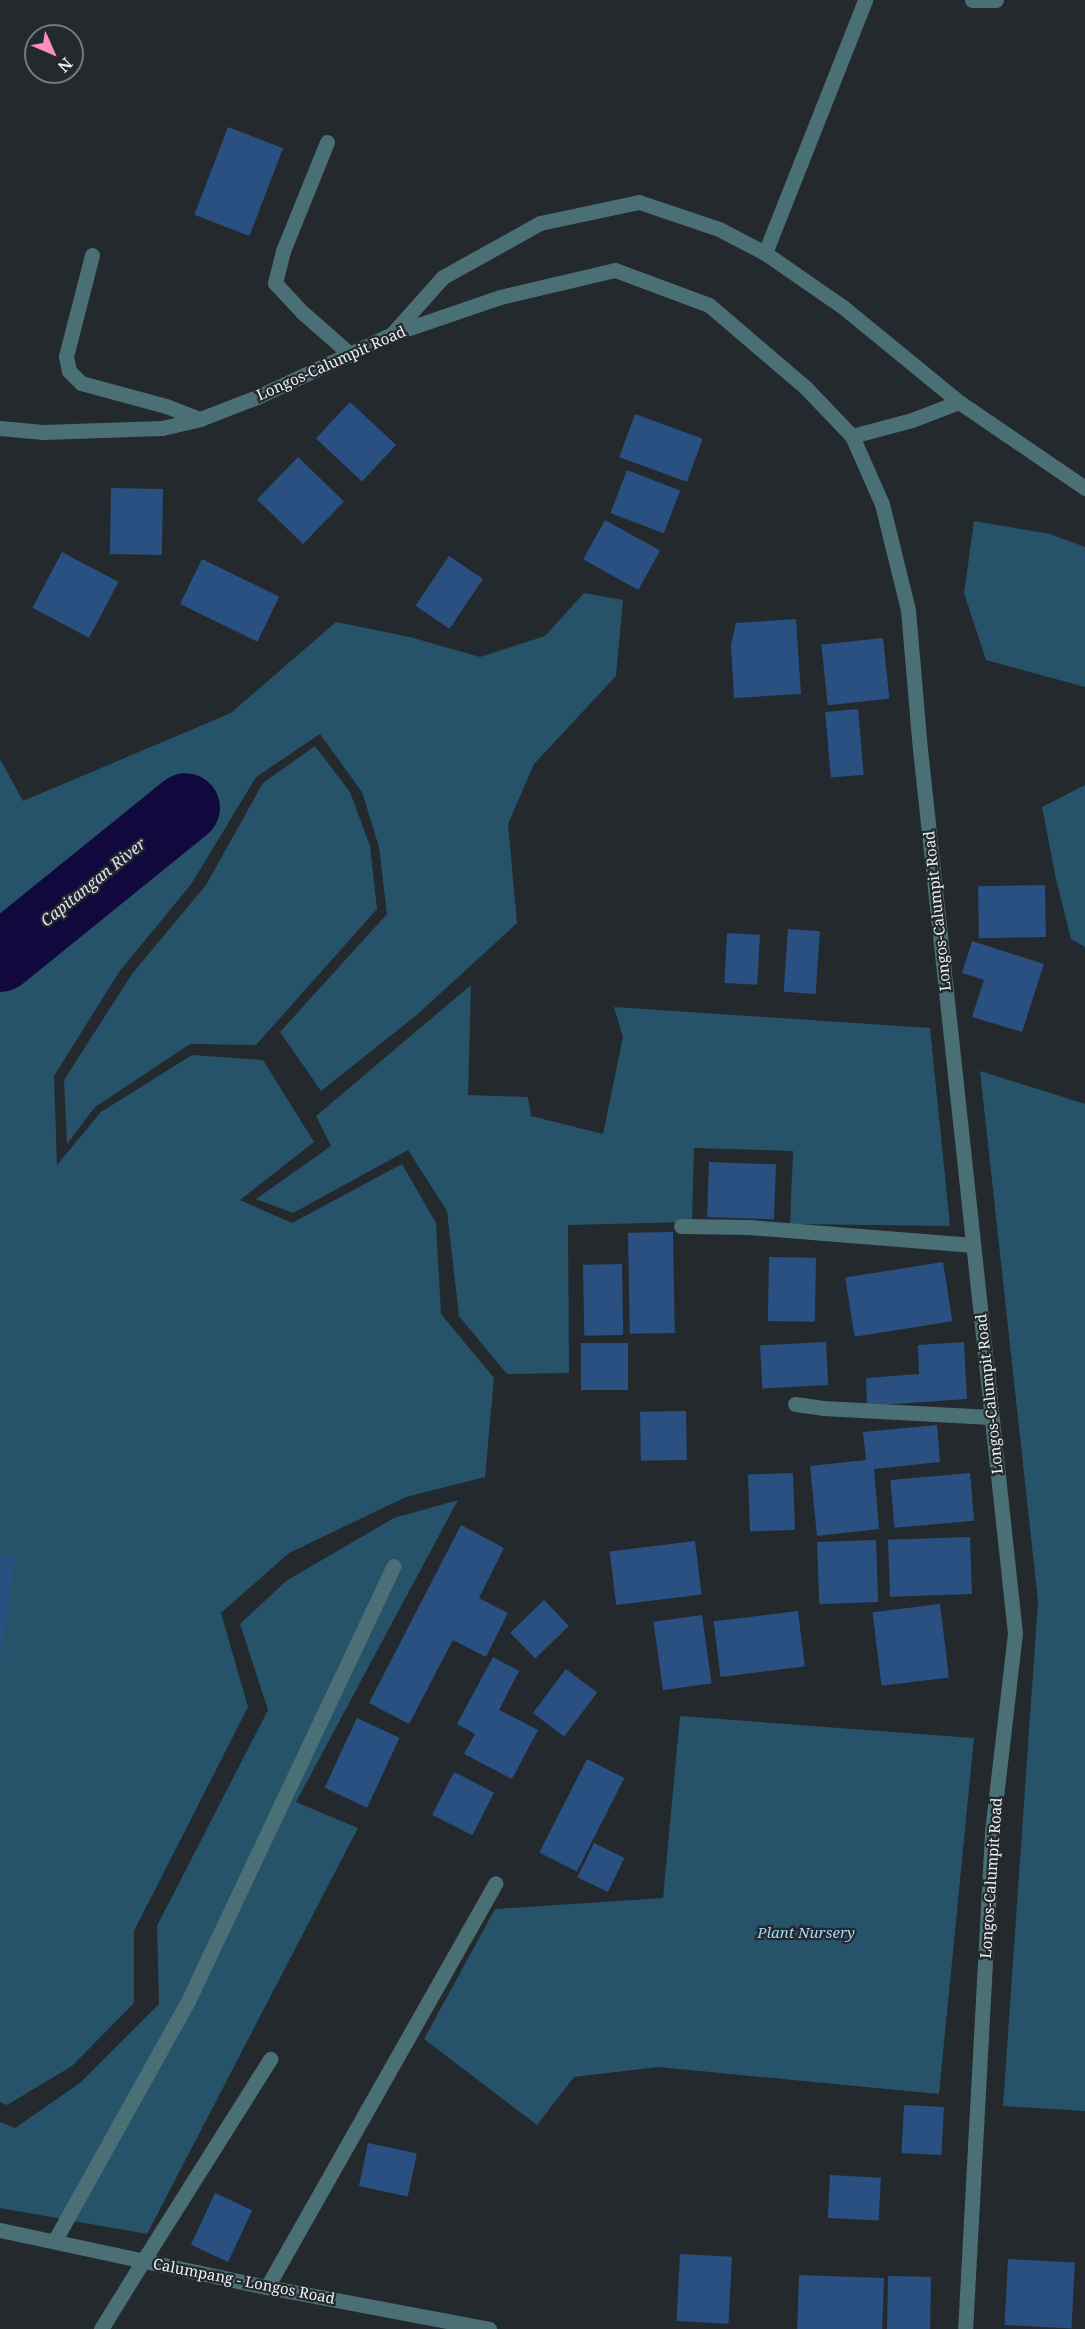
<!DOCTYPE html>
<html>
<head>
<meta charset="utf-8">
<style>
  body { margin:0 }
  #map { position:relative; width:1085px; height:2329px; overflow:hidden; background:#23292d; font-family:"Noto Serif",serif }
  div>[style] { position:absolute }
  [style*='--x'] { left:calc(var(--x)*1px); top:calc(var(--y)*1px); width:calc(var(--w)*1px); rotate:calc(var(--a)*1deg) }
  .green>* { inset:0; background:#26536a }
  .river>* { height:69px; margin:-34.5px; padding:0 34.5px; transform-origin:34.5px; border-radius:34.5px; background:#11083d }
  .building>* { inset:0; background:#2a4f81; transform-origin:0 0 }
  .service>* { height:15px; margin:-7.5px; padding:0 7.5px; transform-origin:7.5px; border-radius:7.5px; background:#4a6f75 }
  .minor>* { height:15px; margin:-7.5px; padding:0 7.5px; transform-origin:7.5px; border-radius:7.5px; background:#4a6f75 }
  .tertiary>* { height:15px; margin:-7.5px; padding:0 7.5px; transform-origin:7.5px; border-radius:7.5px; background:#4a6f75 }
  span { translate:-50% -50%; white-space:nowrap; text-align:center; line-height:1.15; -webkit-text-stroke:4.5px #23292d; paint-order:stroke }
  .street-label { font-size:15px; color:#ecf0f3 }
  .park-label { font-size:15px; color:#9ed9f9; font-style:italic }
  .water-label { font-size:16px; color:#e0e2f5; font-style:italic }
  .north { position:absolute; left:24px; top:24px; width:60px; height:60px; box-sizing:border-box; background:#23292d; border:2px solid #73797c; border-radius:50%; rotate:135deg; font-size:16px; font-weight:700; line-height:24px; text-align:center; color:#ecf0f3 }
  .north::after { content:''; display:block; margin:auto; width:21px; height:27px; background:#fd8ec0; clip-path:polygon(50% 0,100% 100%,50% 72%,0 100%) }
</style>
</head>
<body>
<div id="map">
  <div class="green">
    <i style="clip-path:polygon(974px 521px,1050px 534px,1085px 547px,1085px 687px,986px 660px,964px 593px)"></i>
    <i style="clip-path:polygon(584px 593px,623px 600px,616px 676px,534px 764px,508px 824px,517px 923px,418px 1014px,321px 1091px,280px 1032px,387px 914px,379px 847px,362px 792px,320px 734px,256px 777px,192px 883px,119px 972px,54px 1076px,57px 1165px,101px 1112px,192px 1055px,263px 1060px,314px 1142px,240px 1200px,292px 1223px,402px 1164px,436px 1223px,441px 1314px,494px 1378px,485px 1477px,406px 1497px,289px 1553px,221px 1613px,248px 1707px,134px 1931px,134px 2003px,72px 2066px,7px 2105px,0 2102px,0 759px,23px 801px,231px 713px,336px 622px,410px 637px,480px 657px,545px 636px)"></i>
    <i style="clip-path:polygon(315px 746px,350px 792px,370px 846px,377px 909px,256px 1045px,190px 1044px,95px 1107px,67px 1144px,64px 1080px,132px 974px,206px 885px,263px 783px)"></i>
    <i style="clip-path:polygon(1085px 785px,1085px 947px,1071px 939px,1056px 879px,1042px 807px)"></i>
    <i style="clip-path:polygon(471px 985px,468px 1095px,528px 1097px,531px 1116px,603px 1134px,623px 1037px,614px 1007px,930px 1028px,950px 1226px,790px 1224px,793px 1151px,694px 1148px,692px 1222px,568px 1225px,569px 1373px,507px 1374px,459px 1316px,447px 1211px,408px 1150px,293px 1213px,256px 1199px,331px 1146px,316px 1116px)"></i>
    <i style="clip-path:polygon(980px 1071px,1085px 1104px,1085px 2111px,1003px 2106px,1038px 1601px)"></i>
    <i style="clip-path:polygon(458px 1500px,296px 1802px,358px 1828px,147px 2234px,0 2208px,0 2122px,15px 2128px,80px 2083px,159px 2004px,157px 1926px,268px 1710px,240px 1624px,286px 1581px,394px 1518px)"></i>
    <i style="clip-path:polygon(680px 1716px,974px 1738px,939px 2094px,658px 2067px,574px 2077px,537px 2125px,424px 2039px,495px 1909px,663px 1898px)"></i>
  </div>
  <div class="river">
    <i style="--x:0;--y:957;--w:238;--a:-39"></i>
  </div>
  <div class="building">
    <i style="left:228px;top:127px;width:59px;height:94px;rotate:21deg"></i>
    <i style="left:350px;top:402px;width:63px;height:50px;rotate:43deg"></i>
    <i style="left:635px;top:414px;width:72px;height:46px;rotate:20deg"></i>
    <i style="left:298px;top:457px;width:64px;height:59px;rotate:44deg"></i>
    <i style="left:627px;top:470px;width:57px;height:46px;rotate:21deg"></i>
    <i style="left:111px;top:488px;width:52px;height:66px;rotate:1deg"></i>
    <i style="left:605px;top:520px;width:63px;height:45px;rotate:29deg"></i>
    <i style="left:62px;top:552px;width:64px;height:63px;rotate:28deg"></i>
    <i style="left:449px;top:556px;width:41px;height:60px;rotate:34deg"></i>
    <i style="left:202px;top:559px;width:86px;height:50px;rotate:26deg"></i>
    <i style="clip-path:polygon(796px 619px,801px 694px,734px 698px,731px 645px,736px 623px)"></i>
    <i style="left:883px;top:638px;width:61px;height:62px;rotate:84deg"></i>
    <i style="left:858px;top:709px;width:66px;height:33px;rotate:85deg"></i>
    <i style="left:1045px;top:885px;width:52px;height:67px;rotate:89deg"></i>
    <i style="left:788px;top:929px;width:32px;height:63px;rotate:4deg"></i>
    <i style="left:727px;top:933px;width:33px;height:50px;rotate:3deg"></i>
    <i style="clip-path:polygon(972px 941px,1044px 964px,1022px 1032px,972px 1017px,984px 980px,962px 973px)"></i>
    <i style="left:709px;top:1162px;width:67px;height:55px;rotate:2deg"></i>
    <i style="left:673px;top:1232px;width:101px;height:45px;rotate:89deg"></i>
    <i style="left:769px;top:1257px;width:47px;height:64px;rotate:1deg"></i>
    <i style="left:943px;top:1262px;width:60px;height:99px;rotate:81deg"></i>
    <i style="left:622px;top:1264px;width:71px;height:39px;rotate:89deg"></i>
    <i style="left:826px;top:1342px;width:43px;height:66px;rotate:87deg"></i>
    <i style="clip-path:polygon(964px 1342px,967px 1399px,867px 1406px,866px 1378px,919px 1374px,918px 1345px)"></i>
    <i style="left:581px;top:1343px;width:47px;height:47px"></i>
    <i style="left:686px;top:1411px;width:49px;height:46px;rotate:89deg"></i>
    <i style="clip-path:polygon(937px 1425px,940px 1462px,874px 1469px,879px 1529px,817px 1536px,810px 1466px,866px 1460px,863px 1432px)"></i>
    <i style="left:793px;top:1473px;width:57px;height:45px;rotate:88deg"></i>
    <i style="left:970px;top:1473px;width:48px;height:80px;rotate:85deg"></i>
    <i style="clip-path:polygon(461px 1525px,504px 1548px,479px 1598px,508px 1613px,486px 1657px,453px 1640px,409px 1724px,369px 1703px)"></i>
    <i style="left:970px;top:1537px;width:57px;height:82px;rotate:88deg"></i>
    <i style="left:876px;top:1540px;width:62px;height:59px;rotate:88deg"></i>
    <i style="left:695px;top:1541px;width:54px;height:86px;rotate:83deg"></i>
    <i style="clip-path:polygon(0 1555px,15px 1557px,1px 1655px,0 1655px)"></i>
    <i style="left:544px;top:1600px;width:36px;height:47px;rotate:46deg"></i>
    <i style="left:940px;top:1604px;width:74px;height:68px;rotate:83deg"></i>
    <i style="left:798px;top:1611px;width:56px;height:85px;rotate:83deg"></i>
    <i style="left:702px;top:1615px;width:69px;height:49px;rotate:82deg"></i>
    <i style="clip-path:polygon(493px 1657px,519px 1671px,499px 1710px,538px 1730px,512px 1779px,464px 1754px,475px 1734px,457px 1724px)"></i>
    <i style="left:566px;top:1669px;width:39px;height:55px;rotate:37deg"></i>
    <i style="left:357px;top:1718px;width:47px;height:77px;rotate:25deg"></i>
    <i style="left:587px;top:1759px;width:42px;height:105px;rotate:27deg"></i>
    <i style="left:454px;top:1772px;width:45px;height:48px;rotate:27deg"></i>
    <i style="left:594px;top:1843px;width:34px;height:38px;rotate:26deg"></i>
    <i style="left:904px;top:2105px;width:40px;height:48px;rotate:3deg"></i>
    <i style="left:368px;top:2143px;width:50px;height:44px;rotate:12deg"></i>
    <i style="left:830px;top:2175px;width:51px;height:43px;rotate:3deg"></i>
    <i style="left:215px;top:2193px;width:41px;height:57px;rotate:25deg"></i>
    <i style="left:680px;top:2254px;width:52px;height:67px;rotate:3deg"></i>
    <i style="left:1008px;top:2259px;width:67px;height:66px;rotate:3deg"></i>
    <i style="left:799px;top:2275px;width:85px;height:54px;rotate:2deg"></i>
    <i style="left:888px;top:2276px;width:43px;height:53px;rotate:1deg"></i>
  </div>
  <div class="service">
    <i style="--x:972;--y:0;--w:24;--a:0"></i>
    <i style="--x:327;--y:142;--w:118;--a:112"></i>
    <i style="--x:283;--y:251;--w:33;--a:104"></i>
    <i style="--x:275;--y:283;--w:40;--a:47"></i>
    <i style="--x:302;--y:312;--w:65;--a:41.3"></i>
    <i style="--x:92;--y:255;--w:104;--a:104.4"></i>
    <i style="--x:66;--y:356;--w:15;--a:79"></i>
    <i style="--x:69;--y:371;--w:17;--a:45"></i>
    <i style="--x:81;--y:383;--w:88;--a:15.1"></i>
    <i style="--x:166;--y:406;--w:36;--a:21"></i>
    <i style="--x:681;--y:1226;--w:68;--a:0.8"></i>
    <i style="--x:749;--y:1227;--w:225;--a:4.6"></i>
    <i style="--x:143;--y:2261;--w:239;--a:-57.8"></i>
  </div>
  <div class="minor">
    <i style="--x:765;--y:253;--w:272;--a:-68.4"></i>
    <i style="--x:392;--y:334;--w:76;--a:-48.2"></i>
    <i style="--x:443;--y:277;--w:111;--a:-29.1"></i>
    <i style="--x:540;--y:223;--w:101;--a:-12"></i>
    <i style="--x:639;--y:202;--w:84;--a:18.6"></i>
    <i style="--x:719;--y:229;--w:52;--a:27.6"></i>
    <i style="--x:765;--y:253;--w:95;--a:34.7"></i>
    <i style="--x:843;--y:307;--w:150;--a:39.3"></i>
    <i style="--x:852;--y:436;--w:62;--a:-14.9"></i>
    <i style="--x:912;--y:420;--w:50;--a:-21"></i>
    <i style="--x:959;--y:402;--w:153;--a:34.3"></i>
    <i style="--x:795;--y:1404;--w:28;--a:8"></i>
    <i style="--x:823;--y:1408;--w:168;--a:3.1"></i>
    <i style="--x:55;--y:2240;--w:274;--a:-60.9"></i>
    <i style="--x:188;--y:2001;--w:481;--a:-64.7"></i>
    <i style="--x:267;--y:2287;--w:464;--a:-60.5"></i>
    <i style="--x:101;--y:2329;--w:80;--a:-58.3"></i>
  </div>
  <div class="tertiary">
    <i style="--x:0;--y:428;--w:43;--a:5.3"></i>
    <i style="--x:43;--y:432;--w:119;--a:-1.9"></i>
    <i style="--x:162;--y:428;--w:39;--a:-13"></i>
    <i style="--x:200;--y:419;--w:61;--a:-21.1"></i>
    <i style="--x:257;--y:397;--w:149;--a:-25"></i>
    <i style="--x:392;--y:334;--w:114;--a:-18.9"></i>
    <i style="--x:500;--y:297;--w:118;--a:-13.2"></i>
    <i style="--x:615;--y:270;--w:100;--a:20.4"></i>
    <i style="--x:709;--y:305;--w:126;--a:40.5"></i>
    <i style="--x:805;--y:387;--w:68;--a:46.2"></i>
    <i style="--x:852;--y:436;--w:74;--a:66.2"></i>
    <i style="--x:882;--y:504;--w:109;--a:76.2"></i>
    <i style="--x:908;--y:610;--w:140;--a:85.1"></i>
    <i style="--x:920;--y:749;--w:889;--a:83.87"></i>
    <i style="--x:1015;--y:1633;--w:201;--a:96.6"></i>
    <i style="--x:992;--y:1833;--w:497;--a:93.1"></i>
    <i style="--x:0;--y:2230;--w:273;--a:12.1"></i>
    <i style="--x:267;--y:2287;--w:226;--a:10.7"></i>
  </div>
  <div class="street-label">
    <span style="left:331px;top:363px;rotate:-24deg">Longos-Calumpit Road</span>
    <span style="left:937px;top:911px;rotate:-96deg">Longos-Calumpit Road</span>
    <span style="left:989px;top:1394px;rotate:-96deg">Longos-Calumpit Road</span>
    <span style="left:991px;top:1878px;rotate:-86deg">Longos-Calumpit Road</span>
    <span style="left:244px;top:2281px;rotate:11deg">Calumpang - Longos Road</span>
  </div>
  <div class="park-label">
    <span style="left:806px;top:1933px">Plant Nursery</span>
  </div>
  <div class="water-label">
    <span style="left:93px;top:882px;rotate:-39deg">Capitangan River</span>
  </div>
  <div class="north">N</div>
</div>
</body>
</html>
